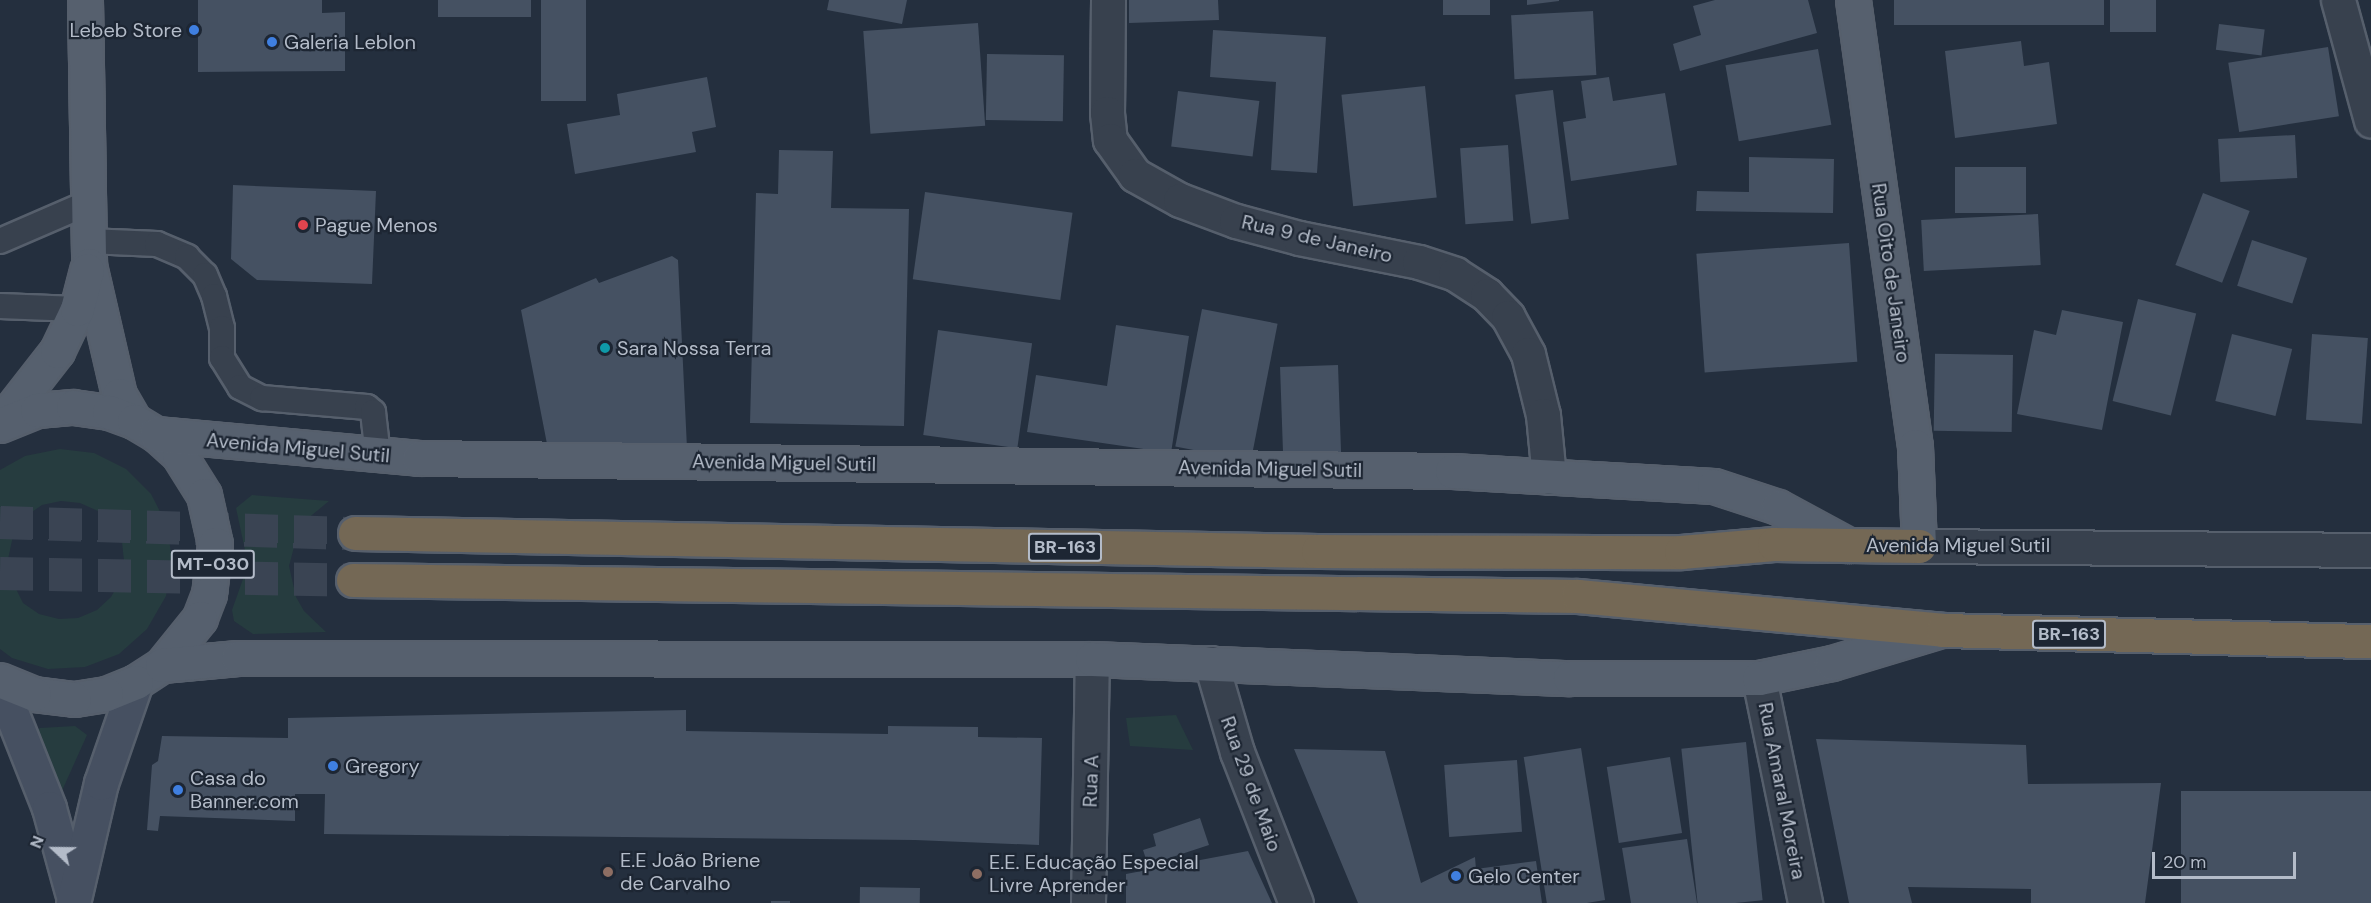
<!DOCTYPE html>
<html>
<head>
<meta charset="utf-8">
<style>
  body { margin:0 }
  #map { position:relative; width:2371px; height:903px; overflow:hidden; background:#242f3e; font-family:"DM Sans",sans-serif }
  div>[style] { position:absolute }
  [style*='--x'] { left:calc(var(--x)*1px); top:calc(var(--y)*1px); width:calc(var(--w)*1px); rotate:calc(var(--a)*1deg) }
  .green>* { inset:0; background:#263c3f }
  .building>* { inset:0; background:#455162; transform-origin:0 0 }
  .highway-tunnel>* { height:33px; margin-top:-16.5px; transform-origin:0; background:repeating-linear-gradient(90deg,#3a4453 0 33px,transparent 0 49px) }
  .roads { filter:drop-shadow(2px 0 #565f6c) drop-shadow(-2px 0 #565f6c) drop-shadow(0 2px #565f6c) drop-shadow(0 -2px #565f6c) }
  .lane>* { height:24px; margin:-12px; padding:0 12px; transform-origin:12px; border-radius:12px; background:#38414e }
  .street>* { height:33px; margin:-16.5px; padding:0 16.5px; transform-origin:16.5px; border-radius:16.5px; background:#38414e }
  .secondary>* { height:33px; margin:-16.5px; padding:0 16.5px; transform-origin:16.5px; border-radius:16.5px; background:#465061 }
  .primary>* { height:33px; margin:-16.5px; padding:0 16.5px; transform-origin:16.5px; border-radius:16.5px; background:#56606e }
  .highway>* { height:33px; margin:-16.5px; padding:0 16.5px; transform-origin:16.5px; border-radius:16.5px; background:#746855 }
  .dots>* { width:16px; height:16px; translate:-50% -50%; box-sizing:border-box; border:3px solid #1d2633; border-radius:50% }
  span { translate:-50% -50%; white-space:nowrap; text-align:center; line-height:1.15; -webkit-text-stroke:4.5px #1d2633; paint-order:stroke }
  .shield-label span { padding:2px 4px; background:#1d2633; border:2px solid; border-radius:4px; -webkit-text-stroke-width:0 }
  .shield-label { font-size:18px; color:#b4bcc9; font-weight:700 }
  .poi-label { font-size:20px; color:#b4bcc9 }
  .right { translate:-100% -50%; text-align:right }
  .left { translate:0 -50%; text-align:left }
  .street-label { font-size:20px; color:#b4bcc9 }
  .north { position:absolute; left:24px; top:819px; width:60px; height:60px; -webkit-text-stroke:4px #1d2633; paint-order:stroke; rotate:292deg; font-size:16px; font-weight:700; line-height:24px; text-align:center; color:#b4bcc9 }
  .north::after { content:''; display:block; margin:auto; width:21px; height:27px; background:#b4bcc9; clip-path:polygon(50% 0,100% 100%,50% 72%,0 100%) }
  .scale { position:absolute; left:2152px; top:852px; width:144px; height:27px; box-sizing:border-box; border:3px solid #b4bcc9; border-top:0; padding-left:8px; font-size:18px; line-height:21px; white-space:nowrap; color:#b4bcc9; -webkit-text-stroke:4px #1d2633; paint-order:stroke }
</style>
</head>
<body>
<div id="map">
  <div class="green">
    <i style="clip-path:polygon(evenodd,60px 449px,94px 453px,126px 469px,151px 494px,167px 525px,172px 560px,166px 596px,147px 629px,119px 654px,85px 667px,48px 669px,12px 658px,0 649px,0 470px,25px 456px,60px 449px,61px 501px,80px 503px,98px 511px,113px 524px,122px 542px,124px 561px,121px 580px,111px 597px,97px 610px,78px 618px,59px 619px,39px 614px,23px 603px,6px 569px,14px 531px,26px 516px,42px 505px,61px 501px)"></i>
    <i style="clip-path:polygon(252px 495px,329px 501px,306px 520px,298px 532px,289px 566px,296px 597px,304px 611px,326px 632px,253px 634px,234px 621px,232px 610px,243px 579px,245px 550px,236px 508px)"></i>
    <i style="clip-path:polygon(1176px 715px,1193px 750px,1130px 746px,1126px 718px)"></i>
    <i style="clip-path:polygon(40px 728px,75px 726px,87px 735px,61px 793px,35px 733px)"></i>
  </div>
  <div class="building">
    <i style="clip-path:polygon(198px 0,322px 0,322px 13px,345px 12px,345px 71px,198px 72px)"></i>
    <i style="left:438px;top:0;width:93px;height:17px"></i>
    <i style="left:541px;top:0;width:45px;height:101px"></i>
    <i style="clip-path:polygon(829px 0,907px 0,902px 24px,827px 10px)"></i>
    <i style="clip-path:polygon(1129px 0,1218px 0,1219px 20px,1129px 23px)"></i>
    <i style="left:1443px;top:0;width:47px;height:15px"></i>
    <i style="clip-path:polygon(1527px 0,1559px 0,1559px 1px,1527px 5px)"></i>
    <i style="clip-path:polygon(1715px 0,1808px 0,1817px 33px,1680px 71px,1673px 44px,1701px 35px,1693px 6px)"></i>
    <i style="left:1894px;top:0;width:210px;height:25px"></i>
    <i style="left:2110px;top:0;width:46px;height:32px"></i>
    <i style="left:1593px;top:11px;width:64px;height:82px;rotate:87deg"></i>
    <i style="left:978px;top:23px;width:103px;height:115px;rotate:86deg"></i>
    <i style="left:2219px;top:24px;width:46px;height:26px;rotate:7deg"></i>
    <i style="clip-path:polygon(1213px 30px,1326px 37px,1317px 173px,1271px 170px,1276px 82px,1210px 77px)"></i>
    <i style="clip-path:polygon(2021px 41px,2024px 66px,2049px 62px,2057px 124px,1955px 138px,1945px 51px)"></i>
    <i style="left:2328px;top:47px;width:70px;height:101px;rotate:81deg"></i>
    <i style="left:1818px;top:49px;width:77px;height:94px;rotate:80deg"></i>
    <i style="left:987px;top:54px;width:77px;height:66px;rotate:1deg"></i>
    <i style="clip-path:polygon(707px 77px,716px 127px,692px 132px,696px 152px,575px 174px,567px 124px,620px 115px,617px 94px)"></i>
    <i style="clip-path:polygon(1609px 77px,1613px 101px,1665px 93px,1677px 165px,1571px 181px,1563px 122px,1586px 118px,1581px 81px)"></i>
    <i style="left:1425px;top:86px;width:112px;height:84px;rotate:84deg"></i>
    <i style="left:1553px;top:90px;width:130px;height:38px;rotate:83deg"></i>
    <i style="left:1178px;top:91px;width:82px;height:56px;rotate:7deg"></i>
    <i style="left:2295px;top:135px;width:43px;height:77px;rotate:87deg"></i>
    <i style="left:1508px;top:145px;width:76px;height:48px;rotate:86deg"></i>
    <i style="clip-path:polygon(779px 150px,833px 151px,831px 208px,909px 209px,904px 426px,750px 423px,756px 193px,778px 194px)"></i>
    <i style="clip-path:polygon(1749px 157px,1834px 159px,1833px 213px,1696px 211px,1697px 191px,1749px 192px)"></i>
    <i style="left:1955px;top:167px;width:71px;height:46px"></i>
    <i style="clip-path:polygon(233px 185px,376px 191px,372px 284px,257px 280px,231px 259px)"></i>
    <i style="left:925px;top:192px;width:149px;height:88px;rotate:8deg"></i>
    <i style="left:2203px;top:193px;width:50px;height:77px;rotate:21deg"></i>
    <i style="left:2038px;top:214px;width:51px;height:117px;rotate:87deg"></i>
    <i style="left:2252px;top:240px;width:58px;height:48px;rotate:18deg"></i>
    <i style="left:1849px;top:243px;width:119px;height:153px;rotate:86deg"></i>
    <i style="clip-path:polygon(672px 256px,678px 260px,687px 448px,594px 453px,590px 443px,547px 444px,521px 310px,596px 278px,599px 283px)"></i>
    <i style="left:2138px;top:299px;width:60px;height:105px;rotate:14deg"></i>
    <i style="left:1202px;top:309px;width:77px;height:140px;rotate:11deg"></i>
    <i style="clip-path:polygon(2062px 310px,2123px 322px,2102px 430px,2017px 414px,2034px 330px,2056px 335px)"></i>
    <i style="clip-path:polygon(1116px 325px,1189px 336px,1171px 453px,1027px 432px,1036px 375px,1107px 386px)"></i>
    <i style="left:938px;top:330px;width:95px;height:106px;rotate:8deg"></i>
    <i style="left:2232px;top:334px;width:62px;height:69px;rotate:14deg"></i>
    <i style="left:2312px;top:334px;width:56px;height:86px;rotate:4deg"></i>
    <i style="left:2013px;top:355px;width:77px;height:78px;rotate:91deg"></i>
    <i style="left:1338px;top:365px;width:88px;height:58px;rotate:88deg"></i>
    <i style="clip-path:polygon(686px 710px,686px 731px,888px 734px,888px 726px,978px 727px,978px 737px,1042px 738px,1039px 845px,915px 840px,324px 834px,325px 794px,295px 794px,295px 821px,160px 816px,158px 831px,147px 830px,152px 765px,158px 761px,162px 736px,288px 738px,288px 718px)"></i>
    <i style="clip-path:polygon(1816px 739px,2026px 745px,2028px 784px,2161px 783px,2145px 903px,2031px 903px,2031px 889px,1908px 887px,1912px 903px,1849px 903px)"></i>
    <i style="left:1746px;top:742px;width:159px;height:65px;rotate:84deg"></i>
    <i style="left:1581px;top:748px;width:154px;height:58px;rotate:81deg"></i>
    <i style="clip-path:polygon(1294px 749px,1385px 751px,1421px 883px,1475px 857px,1476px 869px,1536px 861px,1542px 903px,1358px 903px)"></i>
    <i style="left:1670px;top:757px;width:77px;height:64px;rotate:81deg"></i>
    <i style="left:1517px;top:760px;width:72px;height:73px;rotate:86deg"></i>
    <i style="left:2371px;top:791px;width:112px;height:190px;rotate:90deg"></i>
    <i style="clip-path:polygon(1200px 818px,1209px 845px,1148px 865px,1143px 850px,1156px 846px,1153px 834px)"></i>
    <i style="clip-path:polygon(1687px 839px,1697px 903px,1631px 903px,1622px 848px)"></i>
    <i style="clip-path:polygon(1248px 851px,1272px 903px,1126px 903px,1126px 874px)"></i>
    <i style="left:860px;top:887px;width:60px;height:16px;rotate:1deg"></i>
    <i style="left:771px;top:901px;width:19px;height:2px"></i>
  </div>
  <div class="highway-tunnel">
    <i style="--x:0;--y:522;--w:355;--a:1.8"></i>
    <i style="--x:0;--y:573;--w:353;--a:1.1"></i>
  </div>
  <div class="roads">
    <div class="lane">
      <i style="--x:0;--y:241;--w:96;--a:-23.4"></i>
      <i style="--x:88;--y:241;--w:69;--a:2.5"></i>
      <i style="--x:157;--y:244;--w:33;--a:23"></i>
      <i style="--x:187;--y:257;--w:25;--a:45"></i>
      <i style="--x:205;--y:275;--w:23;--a:67"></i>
      <i style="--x:214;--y:296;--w:33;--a:76"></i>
      <i style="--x:222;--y:328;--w:30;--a:90"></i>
      <i style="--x:222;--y:358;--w:34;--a:58"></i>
      <i style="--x:240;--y:387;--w:25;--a:27"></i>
      <i style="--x:262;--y:398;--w:105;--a:4.9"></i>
      <i style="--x:367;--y:407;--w:8;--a:40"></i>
      <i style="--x:373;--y:412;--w:44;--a:83.5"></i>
      <i style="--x:0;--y:306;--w:77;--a:2.2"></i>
    </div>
    <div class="street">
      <i style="--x:1108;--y:0;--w:113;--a:90.5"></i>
      <i style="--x:1107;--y:113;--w:27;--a:84"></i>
      <i style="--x:1110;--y:140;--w:43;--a:54.5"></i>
      <i style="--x:1135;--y:175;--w:51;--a:29.1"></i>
      <i style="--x:1180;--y:200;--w:60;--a:20.6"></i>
      <i style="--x:1236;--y:221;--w:65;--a:15.1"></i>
      <i style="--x:1299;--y:238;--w:122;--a:11.3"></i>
      <i style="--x:1419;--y:262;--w:38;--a:18"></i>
      <i style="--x:1455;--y:274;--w:38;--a:33"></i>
      <i style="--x:1487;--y:295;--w:30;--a:46"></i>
      <i style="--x:1508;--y:317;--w:42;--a:61.6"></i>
      <i style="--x:1528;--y:354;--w:63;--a:76.2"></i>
      <i style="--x:1543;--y:415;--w:62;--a:84.5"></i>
      <i style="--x:2338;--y:0;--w:125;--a:74.7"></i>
      <i style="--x:1919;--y:546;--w:452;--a:0.5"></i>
      <i style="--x:1211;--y:663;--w:93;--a:73.7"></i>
      <i style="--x:1237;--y:752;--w:162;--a:68.7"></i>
      <i style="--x:1759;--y:678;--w:230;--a:78.4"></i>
      <i style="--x:1088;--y:903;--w:244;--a:-89.1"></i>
    </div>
    <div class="secondary">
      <i style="--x:0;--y:684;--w:133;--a:68.4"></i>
      <i style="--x:49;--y:808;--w:87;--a:74.7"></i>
      <i style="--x:73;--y:903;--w:123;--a:-76.9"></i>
      <i style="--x:101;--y:783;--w:107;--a:-70.9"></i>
    </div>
    <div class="primary">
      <i style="--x:85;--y:0;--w:265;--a:89.1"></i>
      <i style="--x:89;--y:265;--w:133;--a:77"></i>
      <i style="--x:119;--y:395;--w:30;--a:60"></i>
      <i style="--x:1853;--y:0;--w:450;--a:82.1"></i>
      <i style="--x:1915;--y:446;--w:100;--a:87.7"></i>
      <i style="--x:0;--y:424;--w:93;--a:-52"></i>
      <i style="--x:57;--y:351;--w:47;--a:-64.5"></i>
      <i style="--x:77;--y:309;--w:40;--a:-75.6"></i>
      <i style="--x:0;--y:425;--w:40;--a:-22"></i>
      <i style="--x:37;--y:410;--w:36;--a:-5"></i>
      <i style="--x:73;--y:407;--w:36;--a:8"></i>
      <i style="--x:109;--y:412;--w:27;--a:20"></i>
      <i style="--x:134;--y:421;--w:26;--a:31"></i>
      <i style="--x:156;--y:434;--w:31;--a:42"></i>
      <i style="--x:179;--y:455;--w:47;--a:58"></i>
      <i style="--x:204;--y:495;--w:50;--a:77.3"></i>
      <i style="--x:215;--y:544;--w:50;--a:96.8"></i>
      <i style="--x:209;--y:594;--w:26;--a:111"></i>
      <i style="--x:200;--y:618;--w:60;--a:129"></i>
      <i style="--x:162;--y:665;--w:31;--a:147"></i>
      <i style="--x:136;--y:682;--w:32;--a:158"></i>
      <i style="--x:106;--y:694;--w:32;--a:171"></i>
      <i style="--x:74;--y:699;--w:40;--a:-172.9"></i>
      <i style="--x:34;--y:694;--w:37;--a:-158"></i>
      <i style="--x:156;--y:434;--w:264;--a:5.2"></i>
      <i style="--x:419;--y:458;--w:1033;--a:0.72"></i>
      <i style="--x:1452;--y:471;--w:262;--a:3.3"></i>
      <i style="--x:1714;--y:486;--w:67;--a:18.2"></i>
      <i style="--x:1778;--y:507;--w:80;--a:28.5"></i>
      <i style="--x:162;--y:665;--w:76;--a:-5.3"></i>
      <i style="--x:238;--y:658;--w:854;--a:0.07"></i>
      <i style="--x:1092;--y:659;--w:478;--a:2.3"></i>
      <i style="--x:1570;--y:678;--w:189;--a:0"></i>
      <i style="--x:1759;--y:678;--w:75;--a:-11.6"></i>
      <i style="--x:1832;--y:663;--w:114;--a:-16.8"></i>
    </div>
    <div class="highway">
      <i style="--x:355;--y:533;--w:963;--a:1.07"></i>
      <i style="--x:1318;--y:551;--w:363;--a:0.2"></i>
      <i style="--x:1681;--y:552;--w:93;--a:-4.9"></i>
      <i style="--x:1774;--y:544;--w:145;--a:0.8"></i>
      <i style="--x:353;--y:580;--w:1225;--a:0.75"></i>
      <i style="--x:1578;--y:596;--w:367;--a:5.3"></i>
      <i style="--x:1943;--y:630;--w:428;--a:1.5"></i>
    </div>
  </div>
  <div class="dots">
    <i style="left:194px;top:30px;background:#3f7fe0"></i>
    <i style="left:272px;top:42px;background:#3f7fe0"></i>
    <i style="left:303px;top:225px;background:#e0444e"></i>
    <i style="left:605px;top:348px;background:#0f9aa8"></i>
    <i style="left:333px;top:766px;background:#3f7fe0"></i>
    <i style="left:178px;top:790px;background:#3f7fe0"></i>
    <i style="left:608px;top:872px;background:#8d6e63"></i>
    <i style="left:977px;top:874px;background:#8d6e63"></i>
    <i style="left:1456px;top:876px;background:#3f7fe0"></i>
  </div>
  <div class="shield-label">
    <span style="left:1065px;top:547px">BR-163</span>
    <span style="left:213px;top:564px">MT-030</span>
    <span style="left:2069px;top:634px">BR-163</span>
  </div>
  <div class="poi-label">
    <span class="right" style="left:182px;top:30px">Lebeb Store</span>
    <span class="left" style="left:284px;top:42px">Galeria Leblon</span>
    <span class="left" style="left:315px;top:225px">Pague Menos</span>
    <span class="left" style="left:617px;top:348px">Sara Nossa Terra</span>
    <span class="left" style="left:345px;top:766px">Gregory</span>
    <span class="left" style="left:190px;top:790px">Casa do<br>Banner.com</span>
    <span class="left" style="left:620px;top:872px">E.E João Briene<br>de Carvalho</span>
    <span class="left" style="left:989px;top:874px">E.E. Educação Especial<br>Livre Aprender</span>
    <span class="left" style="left:1468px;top:876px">Gelo Center</span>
  </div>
  <div class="street-label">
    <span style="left:1317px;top:239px;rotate:13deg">Rua 9 de Janeiro</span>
    <span style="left:1891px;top:273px;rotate:82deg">Rua Oito de Janeiro</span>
    <span style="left:298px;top:448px;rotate:5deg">Avenida Miguel Sutil</span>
    <span style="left:784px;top:463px;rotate:1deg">Avenida Miguel Sutil</span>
    <span style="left:1270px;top:469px;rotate:1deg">Avenida Miguel Sutil</span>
    <span style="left:1958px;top:545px">Avenida Miguel Sutil</span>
    <span style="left:1091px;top:781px;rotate:-88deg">Rua A</span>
    <span style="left:1251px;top:784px;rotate:70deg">Rua 29 de Maio</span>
    <span style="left:1782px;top:791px;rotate:79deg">Rua Amaral Moreira</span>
  </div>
  <div class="north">N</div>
  <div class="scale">20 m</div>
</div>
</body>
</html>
